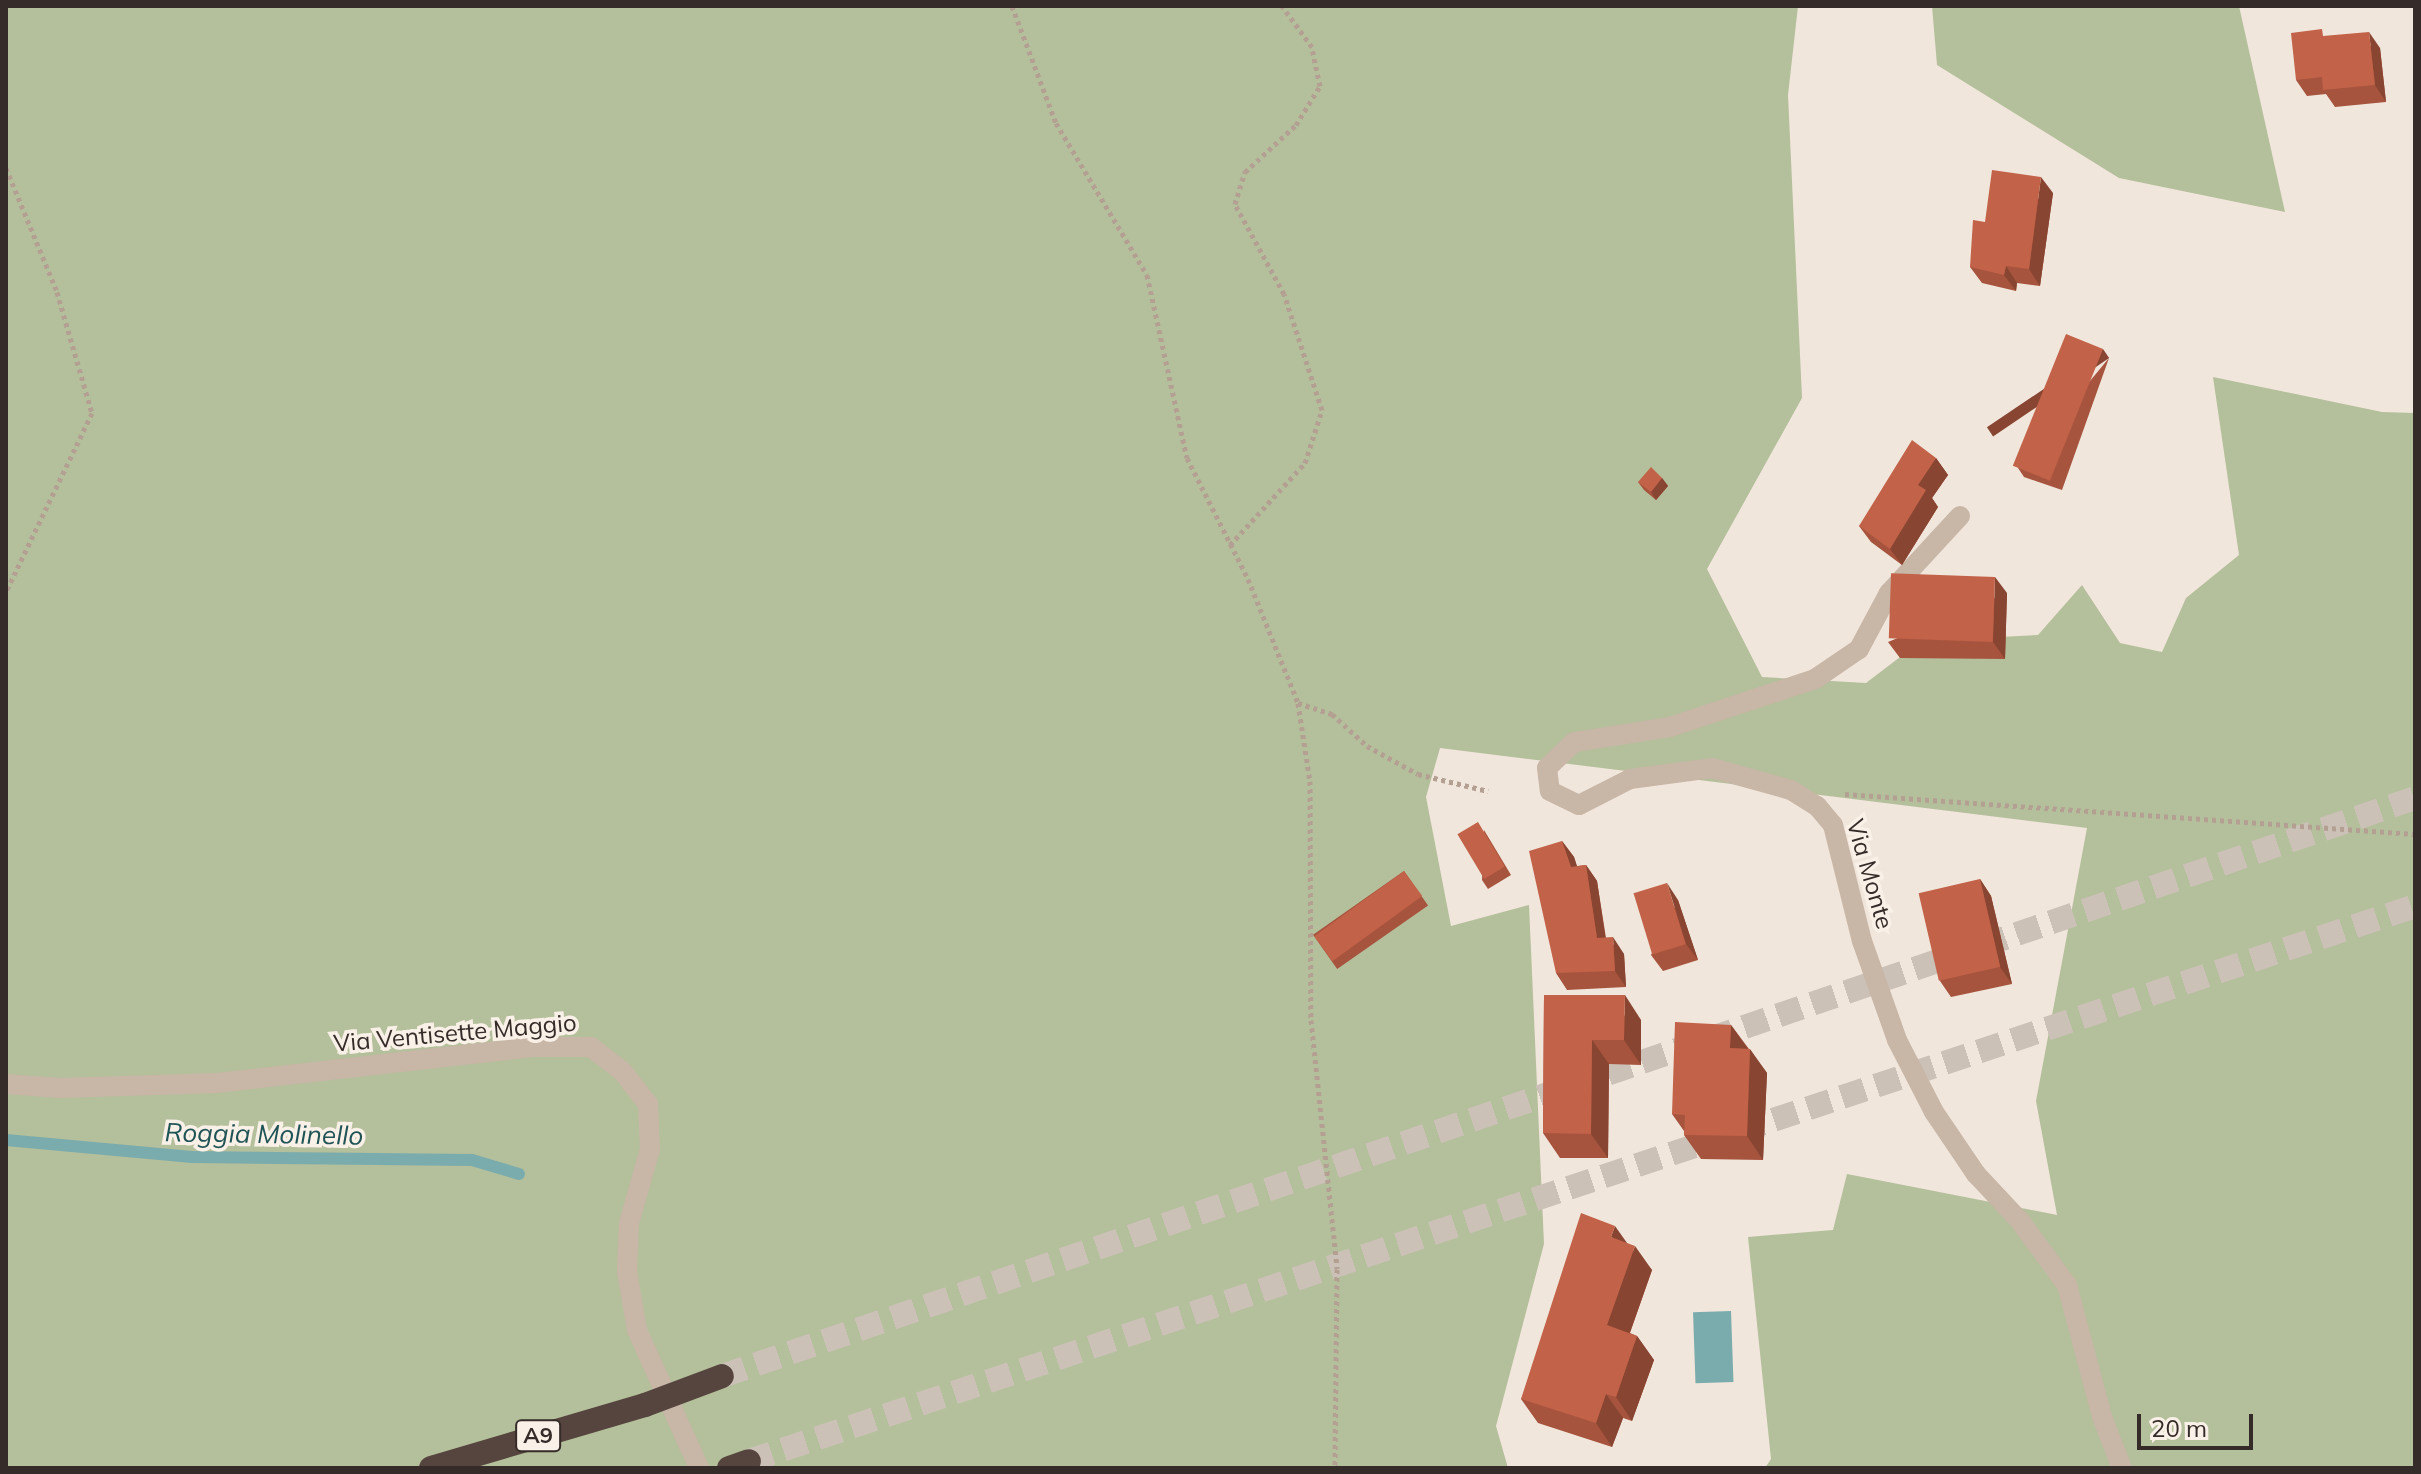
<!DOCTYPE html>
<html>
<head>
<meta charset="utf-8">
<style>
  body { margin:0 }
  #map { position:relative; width:2421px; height:1474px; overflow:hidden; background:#f1e6db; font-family:Mulish,sans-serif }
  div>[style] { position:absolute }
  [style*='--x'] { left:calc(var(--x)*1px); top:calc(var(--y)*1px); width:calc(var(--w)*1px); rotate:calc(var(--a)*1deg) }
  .green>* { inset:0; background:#b4bf9b }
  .water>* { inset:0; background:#7bacad; transform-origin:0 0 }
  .stream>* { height:12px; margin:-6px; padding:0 6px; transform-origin:6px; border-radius:6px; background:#7bacad }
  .highway-tunnel>* { height:24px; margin-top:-12px; transform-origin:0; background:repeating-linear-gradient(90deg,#cbc1b7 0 24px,transparent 0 36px) }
  .path>* { height:5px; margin-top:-2.5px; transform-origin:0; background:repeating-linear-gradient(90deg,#b4a092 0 4px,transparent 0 8px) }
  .street>* { height:20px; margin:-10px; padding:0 10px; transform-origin:10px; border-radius:10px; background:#c8b6a7 }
  .highway>* { height:24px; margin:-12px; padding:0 12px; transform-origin:12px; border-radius:12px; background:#56453f }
  .highway-bridge>* { height:24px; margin:-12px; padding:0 12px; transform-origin:12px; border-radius:12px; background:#56453f }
  .wall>* { inset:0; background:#a7543e; transform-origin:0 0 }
  .shaded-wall>* { inset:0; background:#884532; transform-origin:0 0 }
  .building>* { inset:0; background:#c26248; transform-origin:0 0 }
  span { translate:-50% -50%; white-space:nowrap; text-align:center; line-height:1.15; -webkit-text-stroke:7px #f9f0e7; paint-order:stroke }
  .shield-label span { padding:2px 6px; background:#f9f0e7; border:2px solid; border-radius:6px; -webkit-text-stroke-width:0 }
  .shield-label { font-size:22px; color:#352b28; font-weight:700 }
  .street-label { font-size:24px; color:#352b28 }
  .water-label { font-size:26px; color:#1f5355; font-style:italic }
  .frame { position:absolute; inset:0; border:8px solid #352b28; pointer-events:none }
  .scale { position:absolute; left:2137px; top:1414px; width:116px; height:36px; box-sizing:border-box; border:4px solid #352b28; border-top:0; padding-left:10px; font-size:24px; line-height:28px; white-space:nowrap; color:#352b28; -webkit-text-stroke:6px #f9f0e7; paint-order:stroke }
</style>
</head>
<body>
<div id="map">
  <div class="green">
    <i style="clip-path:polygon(6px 6px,1798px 6px,1788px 95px,1802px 398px,1707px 569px,1762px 677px,1866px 683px,1921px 641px,2038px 635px,2082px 585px,2120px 643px,2162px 652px,2186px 598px,2239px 555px,2213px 377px,2382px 412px,2415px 413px,2415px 1468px,1765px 1468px,1771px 1459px,1748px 1237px,1833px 1230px,1847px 1174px,2057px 1215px,2036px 1101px,2087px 828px,1440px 748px,1426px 797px,1451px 926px,1529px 905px,1544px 1244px,1496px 1426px,1508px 1468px,6px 1468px)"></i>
    <i style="clip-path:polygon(1932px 6px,2239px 6px,2285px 212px,2119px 178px,1937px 65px)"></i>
  </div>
  <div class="water">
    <i style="left:1731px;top:1311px;width:71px;height:38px;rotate:88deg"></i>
  </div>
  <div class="stream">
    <i style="--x:6;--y:1140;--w:187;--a:5.2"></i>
    <i style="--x:192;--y:1157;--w:280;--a:0.6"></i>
    <i style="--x:472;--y:1160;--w:49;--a:16.6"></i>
  </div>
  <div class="highway-tunnel">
    <i style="--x:722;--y:1376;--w:1789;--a:-18.85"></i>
    <i style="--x:749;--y:1461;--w:1756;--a:-18.42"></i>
  </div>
  <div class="path">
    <i style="--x:1012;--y:6;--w:125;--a:69.4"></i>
    <i style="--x:1056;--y:123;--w:177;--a:59.1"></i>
    <i style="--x:1147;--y:275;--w:187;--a:77.7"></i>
    <i style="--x:1187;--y:458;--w:136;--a:63.2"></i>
    <i style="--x:1248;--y:579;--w:134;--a:68"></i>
    <i style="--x:1298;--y:703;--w:79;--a:81.3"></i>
    <i style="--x:1310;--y:781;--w:239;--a:89.8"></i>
    <i style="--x:1311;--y:1020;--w:250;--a:84"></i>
    <i style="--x:1337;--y:1269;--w:199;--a:90.6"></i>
    <i style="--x:6;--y:168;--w:134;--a:67.6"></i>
    <i style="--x:57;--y:292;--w:126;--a:73.9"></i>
    <i style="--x:92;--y:413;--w:199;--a:115.7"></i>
    <i style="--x:1230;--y:545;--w:111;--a:-47.6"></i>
    <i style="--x:1305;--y:463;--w:56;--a:-72.2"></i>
    <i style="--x:1322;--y:410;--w:122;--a:-108.1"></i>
    <i style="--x:1284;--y:294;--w:102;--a:-118.6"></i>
    <i style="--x:1235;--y:204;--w:34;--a:-73"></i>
    <i style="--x:1245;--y:172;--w:69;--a:-42.7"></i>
    <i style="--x:1296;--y:125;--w:46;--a:-58.4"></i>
    <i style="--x:1320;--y:86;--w:40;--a:-102"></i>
    <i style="--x:1312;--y:47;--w:51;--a:-126.2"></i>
    <i style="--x:1298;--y:703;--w:36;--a:18"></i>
    <i style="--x:1332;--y:714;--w:47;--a:42.4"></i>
    <i style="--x:1367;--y:746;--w:58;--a:28.8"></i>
    <i style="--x:1418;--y:774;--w:72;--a:13.7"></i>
    <i style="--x:1845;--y:794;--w:571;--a:4.01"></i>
  </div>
  <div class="street">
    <i style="--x:1960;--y:516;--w:105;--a:132.7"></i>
    <i style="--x:1889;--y:593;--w:64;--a:118.2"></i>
    <i style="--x:1859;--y:649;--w:53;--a:145.7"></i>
    <i style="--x:1815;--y:679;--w:153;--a:161.7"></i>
    <i style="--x:1670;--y:727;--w:97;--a:171.1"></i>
    <i style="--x:1574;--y:742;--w:37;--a:136"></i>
    <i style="--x:1547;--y:768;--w:23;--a:83"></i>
    <i style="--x:1550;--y:791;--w:32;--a:26"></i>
    <i style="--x:1579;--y:805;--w:57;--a:-27"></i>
    <i style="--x:1630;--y:779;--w:83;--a:-7.6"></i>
    <i style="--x:1712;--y:768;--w:82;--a:15.6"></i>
    <i style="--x:1791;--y:790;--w:31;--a:32"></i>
    <i style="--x:1817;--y:806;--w:25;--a:50"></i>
    <i style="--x:1833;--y:825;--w:120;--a:76"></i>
    <i style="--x:1862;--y:941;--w:105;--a:70.5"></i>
    <i style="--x:1897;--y:1040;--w:81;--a:62.8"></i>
    <i style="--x:1934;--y:1112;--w:75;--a:55.9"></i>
    <i style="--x:1976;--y:1174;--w:64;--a:46.9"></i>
    <i style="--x:2020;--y:1221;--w:79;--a:53.7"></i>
    <i style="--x:2067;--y:1285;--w:137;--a:75.1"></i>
    <i style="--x:2102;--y:1417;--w:55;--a:68.6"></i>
    <i style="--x:6;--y:1084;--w:55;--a:4.2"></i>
    <i style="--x:61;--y:1088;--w:156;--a:-1.8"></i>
    <i style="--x:217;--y:1083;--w:319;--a:-6.5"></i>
    <i style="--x:534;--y:1047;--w:57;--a:0"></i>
    <i style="--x:591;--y:1047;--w:41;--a:38"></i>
    <i style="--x:623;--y:1072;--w:41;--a:52"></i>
    <i style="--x:648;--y:1104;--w:45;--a:87.5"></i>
    <i style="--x:650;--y:1149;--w:77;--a:105.8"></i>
    <i style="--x:629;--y:1223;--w:48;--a:92.4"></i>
    <i style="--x:627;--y:1271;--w:60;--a:80.4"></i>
    <i style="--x:637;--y:1330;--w:151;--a:65.8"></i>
  </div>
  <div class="highway">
    <i style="--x:431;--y:1468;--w:223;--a:-16.4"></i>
    <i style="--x:729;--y:1468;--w:21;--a:-19"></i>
  </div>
  <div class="highway-bridge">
    <i style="--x:645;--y:1405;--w:82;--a:-20.6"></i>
  </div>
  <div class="wall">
    <i style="clip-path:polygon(2327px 36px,2380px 48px,2386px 102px,2335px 107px,2326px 94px,2307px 96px,2296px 80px)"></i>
    <i style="clip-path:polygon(2053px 193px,2040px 286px,2017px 283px,2016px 291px,1982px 283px,1970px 267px,1985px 222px)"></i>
    <i style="clip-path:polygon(2109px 358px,2062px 490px,2024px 477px,2018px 468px)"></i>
    <i style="clip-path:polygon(1936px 458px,1948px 475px,1932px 498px,1938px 507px,1902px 565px,1871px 542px,1859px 526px)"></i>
    <i style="clip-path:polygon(1662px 478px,1668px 486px,1656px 500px,1644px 490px,1638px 482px)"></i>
    <i style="clip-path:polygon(2007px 593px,2005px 659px,1900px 658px,1888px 642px)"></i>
    <i style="clip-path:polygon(1484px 830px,1511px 875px,1488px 889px,1482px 880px)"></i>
    <i style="clip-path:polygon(1562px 841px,1574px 857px,1577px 866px,1586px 865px,1597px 881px,1606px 938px,1624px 954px,1626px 987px,1567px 990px,1556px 973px)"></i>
    <i style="left:1404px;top:871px;width:42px;height:111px;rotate:55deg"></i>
    <i style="clip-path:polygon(1980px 879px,1991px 896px,2012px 984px,1951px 997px,1940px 981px)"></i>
    <i style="clip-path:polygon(1678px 900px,1698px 960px,1663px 971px,1651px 955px)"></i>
    <i style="clip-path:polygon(1544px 995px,1641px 1020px,1641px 1065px,1609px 1064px,1608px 1158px,1560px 1158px,1543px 1133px)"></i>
    <i style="clip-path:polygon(1731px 1025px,1767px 1073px,1763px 1160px,1701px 1159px,1684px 1135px,1684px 1131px,1672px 1114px)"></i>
    <i style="clip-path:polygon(1626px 1243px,1652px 1270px,1630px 1333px,1637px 1336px,1654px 1360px,1632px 1421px,1623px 1418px,1612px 1447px,1538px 1423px,1521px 1399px)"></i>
  </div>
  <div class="shaded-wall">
    <i style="clip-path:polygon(2369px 32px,2380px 48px,2386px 102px,2375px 85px)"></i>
    <i style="clip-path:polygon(2041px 177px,2053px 193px,2040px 286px,2029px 269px)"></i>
    <i style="clip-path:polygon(2006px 266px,2017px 283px,2016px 291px,2004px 275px)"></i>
    <i style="left:2103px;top:349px;width:11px;height:140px;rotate:56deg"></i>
    <i style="clip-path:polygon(1936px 458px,1948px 475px,1932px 498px,1938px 507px,1902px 565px,1890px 549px,1918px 485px)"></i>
    <i style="clip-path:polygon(1662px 478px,1668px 486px,1656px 500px,1651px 492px)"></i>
    <i style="clip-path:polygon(1995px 577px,2007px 593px,2005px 659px,1993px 642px)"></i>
    <i style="clip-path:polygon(1562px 841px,1574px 857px,1582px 883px,1571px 867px)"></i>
    <i style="clip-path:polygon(1586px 865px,1597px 881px,1608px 955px,1597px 938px)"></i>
    <i style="clip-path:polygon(1980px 879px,1991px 896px,2012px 984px,2000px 967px)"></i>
    <i style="clip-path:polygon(1667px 883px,1678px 900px,1698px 960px,1686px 944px)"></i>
    <i style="clip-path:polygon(1613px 937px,1624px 954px,1626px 987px,1615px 971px)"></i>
    <i style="clip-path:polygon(1625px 995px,1641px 1020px,1641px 1065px,1624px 1040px)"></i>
    <i style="clip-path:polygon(1731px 1025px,1748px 1049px,1730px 1048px)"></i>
    <i style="clip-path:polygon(1592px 1040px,1609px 1064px,1608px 1158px,1591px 1134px)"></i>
    <i style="clip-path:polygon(1750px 1049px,1767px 1073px,1763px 1160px,1747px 1136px)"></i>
    <i style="clip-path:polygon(1615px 1226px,1632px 1250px,1611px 1237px)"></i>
    <i style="clip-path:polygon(1635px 1246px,1652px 1270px,1624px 1349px,1607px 1325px)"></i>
    <i style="clip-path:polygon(1637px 1336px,1654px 1360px,1632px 1421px,1616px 1397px)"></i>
    <i style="clip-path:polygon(1606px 1394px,1623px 1418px,1612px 1447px,1596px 1423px)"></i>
  </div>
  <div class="building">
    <i style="clip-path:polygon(2322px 29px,2323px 36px,2369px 32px,2375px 85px,2323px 90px,2322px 77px,2296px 80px,2291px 33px)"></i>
    <i style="clip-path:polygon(1992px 170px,2041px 177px,2029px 269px,2006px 266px,2004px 275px,1970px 267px,1973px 220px,1985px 222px)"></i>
    <i style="left:2066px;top:334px;width:40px;height:142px;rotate:22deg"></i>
    <i style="clip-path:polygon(1912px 440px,1936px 458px,1918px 485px,1926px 490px,1890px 549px,1859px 526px)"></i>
    <i style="clip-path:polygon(1651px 467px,1662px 478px,1651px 492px,1638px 482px)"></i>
    <i style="left:1995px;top:577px;width:65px;height:104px;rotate:92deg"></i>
    <i style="left:1478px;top:822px;width:52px;height:24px;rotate:59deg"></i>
    <i style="clip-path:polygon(1562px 841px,1571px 867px,1586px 865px,1597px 938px,1613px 937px,1615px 971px,1556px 973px,1529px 851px)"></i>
    <i style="left:1404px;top:871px;width:31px;height:111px;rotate:54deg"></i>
    <i style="left:1980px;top:879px;width:90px;height:63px;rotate:77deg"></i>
    <i style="left:1667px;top:883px;width:64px;height:35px;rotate:73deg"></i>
    <i style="clip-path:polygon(1544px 995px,1625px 995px,1624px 1040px,1592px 1040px,1591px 1134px,1543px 1133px)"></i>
    <i style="clip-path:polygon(1675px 1022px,1731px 1025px,1730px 1048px,1750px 1049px,1747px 1136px,1684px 1135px,1685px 1115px,1672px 1114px)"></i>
    <i style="clip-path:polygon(1581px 1213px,1615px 1226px,1611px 1237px,1635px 1246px,1607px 1325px,1637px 1336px,1616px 1397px,1606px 1394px,1596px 1423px,1521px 1399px)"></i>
  </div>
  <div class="shield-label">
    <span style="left:538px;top:1436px">A9</span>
  </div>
  <div class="street-label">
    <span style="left:1870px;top:874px;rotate:74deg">Via Monte</span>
    <span style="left:455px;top:1033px;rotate:-5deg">Via Ventisette Maggio</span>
  </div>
  <div class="water-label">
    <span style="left:264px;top:1134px;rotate:1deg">Roggia Molinello</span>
  </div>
  <div class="frame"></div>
  <div class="scale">20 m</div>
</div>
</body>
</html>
